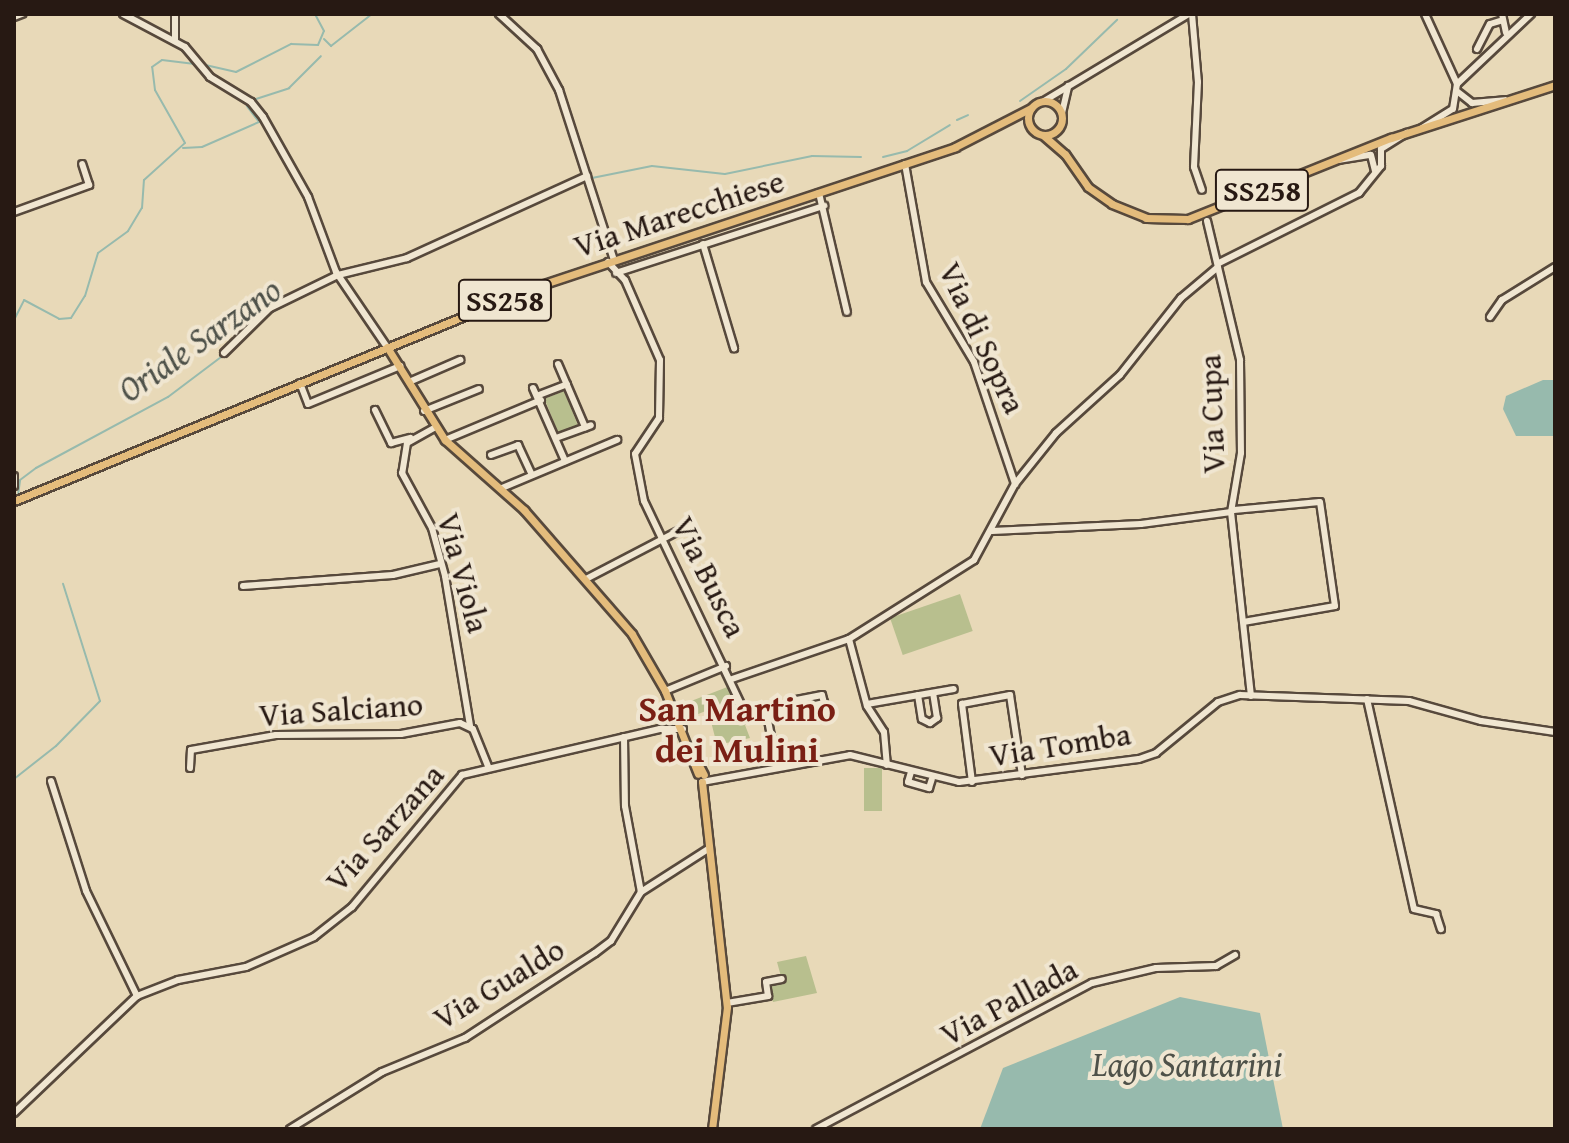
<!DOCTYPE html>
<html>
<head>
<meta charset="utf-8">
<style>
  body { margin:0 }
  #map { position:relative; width:1569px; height:1143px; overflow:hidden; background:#e8d9b8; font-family:"Gentium Book Plus",serif }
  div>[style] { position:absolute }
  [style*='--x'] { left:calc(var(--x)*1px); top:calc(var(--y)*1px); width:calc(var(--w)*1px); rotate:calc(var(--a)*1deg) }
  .green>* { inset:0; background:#b8bf8e; transform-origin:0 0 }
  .water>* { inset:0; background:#97baad }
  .stream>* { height:2px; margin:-1px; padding:0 1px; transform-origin:1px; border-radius:1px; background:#97baad }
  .roads { filter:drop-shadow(2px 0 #57493c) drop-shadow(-2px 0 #57493c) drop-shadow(0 2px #57493c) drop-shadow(0 -2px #57493c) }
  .minor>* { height:6px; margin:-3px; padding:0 3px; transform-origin:3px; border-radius:3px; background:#f0e6d1 }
  .major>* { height:7px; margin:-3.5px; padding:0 3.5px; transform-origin:3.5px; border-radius:3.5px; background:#e4bc7c }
  .major>.ring { margin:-3.5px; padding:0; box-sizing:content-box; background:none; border:7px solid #e4bc7c; border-radius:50% }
  span { translate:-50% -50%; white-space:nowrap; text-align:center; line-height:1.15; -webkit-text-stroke:8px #f0e6d1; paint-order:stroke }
  .shield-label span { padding:2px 6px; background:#f0e6d1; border:2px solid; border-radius:6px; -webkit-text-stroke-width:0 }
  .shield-label { font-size:30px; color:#271913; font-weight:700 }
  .street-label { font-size:32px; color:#271913 }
  .water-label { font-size:34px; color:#4e5149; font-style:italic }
  .quarter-label { font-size:36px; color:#7a1f14; font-weight:700 }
  .frame { position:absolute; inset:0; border:16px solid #271913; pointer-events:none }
</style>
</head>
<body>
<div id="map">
  <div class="green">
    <i style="left:564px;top:391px;width:37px;height:21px;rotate:68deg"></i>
    <i style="left:960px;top:594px;width:39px;height:74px;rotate:71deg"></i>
    <i style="clip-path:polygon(730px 686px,750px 738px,717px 745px,708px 710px,691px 717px,686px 703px)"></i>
    <i style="left:864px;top:768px;width:18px;height:43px"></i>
    <i style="clip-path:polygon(806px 956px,817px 993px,773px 1002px,769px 987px,783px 984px,777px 962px)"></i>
  </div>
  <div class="water">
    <i style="clip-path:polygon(1543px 380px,1555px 380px,1555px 436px,1516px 436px,1503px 409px,1506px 396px)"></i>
    <i style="clip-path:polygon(1180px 997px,1260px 1013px,1283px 1129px,980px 1129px,1003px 1068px)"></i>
  </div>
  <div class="stream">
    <i style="--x:324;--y:39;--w:10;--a:45"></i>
    <i style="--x:331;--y:46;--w:52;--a:-38"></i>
    <i style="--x:201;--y:64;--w:36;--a:13"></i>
    <i style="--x:236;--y:72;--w:62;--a:-27"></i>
    <i style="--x:291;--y:44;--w:27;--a:2"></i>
    <i style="--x:318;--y:45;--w:15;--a:-67"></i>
    <i style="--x:324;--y:31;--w:19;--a:-118"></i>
    <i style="--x:256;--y:99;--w:35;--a:-18"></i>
    <i style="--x:289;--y:88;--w:45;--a:-45"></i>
    <i style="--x:1020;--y:101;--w:56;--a:-34.8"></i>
    <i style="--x:1066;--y:69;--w:71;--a:-43.9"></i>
    <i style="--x:957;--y:120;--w:12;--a:-24"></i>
    <i style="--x:183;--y:148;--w:19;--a:-3"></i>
    <i style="--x:202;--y:147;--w:62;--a:-23.7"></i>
    <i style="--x:259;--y:122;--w:20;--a:-127"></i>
    <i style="--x:883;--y:157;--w:25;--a:-14"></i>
    <i style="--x:907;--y:151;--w:50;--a:-31.2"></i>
    <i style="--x:592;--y:178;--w:61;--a:-11.3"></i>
    <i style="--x:652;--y:166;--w:73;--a:6.3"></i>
    <i style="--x:725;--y:174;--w:89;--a:-11.7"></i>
    <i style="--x:812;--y:156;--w:49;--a:1.2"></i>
    <i style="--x:557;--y:193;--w:30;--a:-23"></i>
    <i style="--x:345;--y:277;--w:50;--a:-15.2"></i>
    <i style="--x:270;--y:313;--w:75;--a:-26.9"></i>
    <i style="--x:14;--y:320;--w:22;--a:-63"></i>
    <i style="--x:24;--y:300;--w:40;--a:28"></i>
    <i style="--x:59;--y:319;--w:12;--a:-5"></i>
    <i style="--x:71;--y:318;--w:26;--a:-58"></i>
    <i style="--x:85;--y:296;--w:45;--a:-73.2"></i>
    <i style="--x:98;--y:253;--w:37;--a:-36"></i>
    <i style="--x:128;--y:231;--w:27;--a:-59"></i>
    <i style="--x:142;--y:208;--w:28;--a:-86"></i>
    <i style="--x:144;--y:180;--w:55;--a:-42.1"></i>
    <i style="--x:185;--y:143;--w:61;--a:-119.5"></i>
    <i style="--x:155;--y:90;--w:23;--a:-97"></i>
    <i style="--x:152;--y:67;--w:12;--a:-35"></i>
    <i style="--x:162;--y:60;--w:33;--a:7"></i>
    <i style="--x:18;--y:495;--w:15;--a:-82"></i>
    <i style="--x:20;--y:480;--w:20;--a:-37"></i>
    <i style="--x:36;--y:468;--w:150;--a:-28.3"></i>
    <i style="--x:168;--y:397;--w:86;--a:-37"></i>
    <i style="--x:14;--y:779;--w:53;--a:-38.2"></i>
    <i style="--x:56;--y:746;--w:63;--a:-45.6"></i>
    <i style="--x:100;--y:701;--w:123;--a:-107.5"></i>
  </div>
  <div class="roads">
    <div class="minor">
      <i style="--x:123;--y:14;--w:70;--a:28"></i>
      <i style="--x:185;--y:47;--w:39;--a:50"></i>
      <i style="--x:210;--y:77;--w:48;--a:31.4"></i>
      <i style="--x:251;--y:102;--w:19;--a:51"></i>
      <i style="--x:263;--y:117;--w:92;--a:60.6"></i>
      <i style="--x:308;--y:197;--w:80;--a:69.5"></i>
      <i style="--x:336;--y:272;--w:91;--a:55.8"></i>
      <i style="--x:499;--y:14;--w:52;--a:42.6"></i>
      <i style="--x:537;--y:49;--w:47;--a:61.8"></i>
      <i style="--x:559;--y:90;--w:179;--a:72.1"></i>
      <i style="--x:1192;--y:14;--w:68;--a:85"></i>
      <i style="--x:1198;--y:82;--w:85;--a:92.7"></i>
      <i style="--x:1194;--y:167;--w:24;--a:71"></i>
      <i style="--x:1425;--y:14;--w:77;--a:65.4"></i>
      <i style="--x:1502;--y:14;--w:19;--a:78"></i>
      <i style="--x:14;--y:17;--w:9;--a:-21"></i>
      <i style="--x:175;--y:41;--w:27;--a:-90"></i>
      <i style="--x:1477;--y:49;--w:28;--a:-63"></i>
      <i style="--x:1490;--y:24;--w:10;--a:-17"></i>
      <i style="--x:1458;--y:92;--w:18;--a:38"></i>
      <i style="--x:1472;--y:103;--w:33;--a:-5"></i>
      <i style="--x:1044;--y:101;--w:169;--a:-31"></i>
      <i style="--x:1062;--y:113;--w:28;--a:-77"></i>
      <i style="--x:1422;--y:128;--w:36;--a:-32"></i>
      <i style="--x:1453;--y:109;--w:25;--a:-81"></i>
      <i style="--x:1457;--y:84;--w:102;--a:-43.4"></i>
      <i style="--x:1338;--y:160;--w:33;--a:-9"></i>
      <i style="--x:1371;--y:155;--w:16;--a:76"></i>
      <i style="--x:905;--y:164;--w:120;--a:79.9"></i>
      <i style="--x:926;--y:282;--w:93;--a:59"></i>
      <i style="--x:974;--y:362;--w:129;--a:71.4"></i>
      <i style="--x:819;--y:193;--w:122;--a:76.8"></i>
      <i style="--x:14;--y:212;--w:80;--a:-19.8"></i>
      <i style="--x:89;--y:185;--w:22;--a:-108"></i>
      <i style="--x:1207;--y:221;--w:143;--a:76.6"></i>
      <i style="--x:1240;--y:360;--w:93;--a:89.4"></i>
      <i style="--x:1241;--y:453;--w:60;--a:99.6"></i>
      <i style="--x:1231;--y:512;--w:185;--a:83.8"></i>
      <i style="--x:703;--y:244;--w:109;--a:73.4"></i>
      <i style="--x:608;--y:262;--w:25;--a:47"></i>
      <i style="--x:625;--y:280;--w:87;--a:66.4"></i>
      <i style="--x:660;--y:360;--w:58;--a:91"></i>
      <i style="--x:659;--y:418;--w:43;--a:123.7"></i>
      <i style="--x:635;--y:454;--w:48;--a:79.2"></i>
      <i style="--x:644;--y:501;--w:242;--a:64.5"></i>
      <i style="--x:748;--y:719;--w:78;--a:-11.9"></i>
      <i style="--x:824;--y:703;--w:8;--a:-104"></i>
      <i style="--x:822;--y:695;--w:26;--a:169"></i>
      <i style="--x:796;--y:700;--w:8;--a:83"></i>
      <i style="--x:1219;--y:263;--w:157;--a:-26.6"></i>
      <i style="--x:1359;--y:193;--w:35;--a:-51"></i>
      <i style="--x:1381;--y:166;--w:17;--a:-90"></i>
      <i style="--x:1381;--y:149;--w:31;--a:-32"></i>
      <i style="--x:616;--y:273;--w:219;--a:-17.9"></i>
      <i style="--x:1490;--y:317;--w:21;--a:-55"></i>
      <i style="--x:1502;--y:300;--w:62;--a:-31.9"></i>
      <i style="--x:224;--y:353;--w:64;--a:-44.4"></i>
      <i style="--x:270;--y:308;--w:76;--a:-25.9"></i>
      <i style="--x:338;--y:275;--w:71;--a:-13.8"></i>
      <i style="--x:407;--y:258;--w:198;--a:-24.5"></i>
      <i style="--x:558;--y:364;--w:69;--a:66.8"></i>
      <i style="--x:409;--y:382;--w:56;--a:-23.3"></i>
      <i style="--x:300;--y:383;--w:22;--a:69"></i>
      <i style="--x:308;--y:404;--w:100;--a:-22.4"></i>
      <i style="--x:533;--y:388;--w:80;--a:66.3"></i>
      <i style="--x:539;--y:395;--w:30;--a:-21"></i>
      <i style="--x:375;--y:410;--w:37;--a:64"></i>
      <i style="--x:391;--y:443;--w:20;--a:-15"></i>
      <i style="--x:424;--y:411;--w:59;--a:-21.8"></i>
      <i style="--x:434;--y:428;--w:31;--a:151"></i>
      <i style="--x:407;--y:443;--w:30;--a:99"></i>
      <i style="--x:402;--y:473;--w:63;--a:61.4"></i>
      <i style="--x:432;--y:528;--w:50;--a:74.8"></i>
      <i style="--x:445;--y:576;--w:152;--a:80.5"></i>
      <i style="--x:556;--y:438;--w:37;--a:-20"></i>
      <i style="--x:445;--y:440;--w:104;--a:-22.6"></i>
      <i style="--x:491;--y:455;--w:29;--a:-20"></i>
      <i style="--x:518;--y:445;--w:33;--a:65"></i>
      <i style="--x:14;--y:476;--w:10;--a:90"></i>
      <i style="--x:502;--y:488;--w:125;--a:-22.7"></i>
      <i style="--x:1234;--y:510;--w:86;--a:-5.3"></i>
      <i style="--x:1320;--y:502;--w:105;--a:81.8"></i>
      <i style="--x:1335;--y:606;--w:93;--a:170.1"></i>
      <i style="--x:992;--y:531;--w:149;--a:-2.7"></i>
      <i style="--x:1141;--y:524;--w:91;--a:-7.6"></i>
      <i style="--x:586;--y:579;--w:113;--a:-27.5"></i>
      <i style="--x:243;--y:586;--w:150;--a:-4.2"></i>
      <i style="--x:393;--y:575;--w:48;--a:-13.2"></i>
      <i style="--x:849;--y:639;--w:69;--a:75"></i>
      <i style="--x:867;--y:706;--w:31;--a:57"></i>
      <i style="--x:884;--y:732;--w:33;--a:85"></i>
      <i style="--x:732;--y:679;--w:124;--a:-18.9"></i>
      <i style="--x:849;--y:639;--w:148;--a:-32.3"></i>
      <i style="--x:974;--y:560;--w:86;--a:-61.7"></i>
      <i style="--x:1015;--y:484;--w:65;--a:-51.2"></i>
      <i style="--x:1056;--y:433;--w:86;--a:-42.2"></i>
      <i style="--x:1120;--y:375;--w:98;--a:-51.6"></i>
      <i style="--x:1181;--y:298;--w:48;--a:-40"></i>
      <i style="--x:665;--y:691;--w:66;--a:-22.3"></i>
      <i style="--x:918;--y:695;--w:24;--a:81"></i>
      <i style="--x:922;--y:719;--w:9;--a:27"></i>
      <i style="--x:930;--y:723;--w:9;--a:-36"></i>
      <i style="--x:937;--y:718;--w:25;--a:-99"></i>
      <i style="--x:1367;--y:699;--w:215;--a:77.4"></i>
      <i style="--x:1414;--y:909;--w:23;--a:13"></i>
      <i style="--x:1436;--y:914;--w:16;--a:72"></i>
      <i style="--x:867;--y:704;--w:88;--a:-9.8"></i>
      <i style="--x:767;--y:715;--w:54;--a:79.3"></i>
      <i style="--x:624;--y:737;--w:69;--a:89.2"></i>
      <i style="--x:625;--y:806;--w:87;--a:79.5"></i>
      <i style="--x:190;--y:768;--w:18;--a:-87"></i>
      <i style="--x:191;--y:750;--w:86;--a:-10"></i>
      <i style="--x:276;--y:735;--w:125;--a:-0.5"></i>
      <i style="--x:401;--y:734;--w:60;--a:-10.6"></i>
      <i style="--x:460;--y:723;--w:14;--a:25"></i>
      <i style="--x:473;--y:729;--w:40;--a:68"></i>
      <i style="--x:911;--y:772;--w:10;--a:107"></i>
      <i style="--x:908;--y:782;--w:22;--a:16"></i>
      <i style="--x:929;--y:788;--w:9;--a:-72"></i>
      <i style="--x:51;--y:781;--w:115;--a:72.3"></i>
      <i style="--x:86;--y:891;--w:117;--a:64.1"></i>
      <i style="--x:702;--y:782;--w:150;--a:-10.3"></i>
      <i style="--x:850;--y:755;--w:112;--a:13.9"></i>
      <i style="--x:959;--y:782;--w:181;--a:-7.3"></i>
      <i style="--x:1139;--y:759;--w:18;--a:-19"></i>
      <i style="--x:1156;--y:753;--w:80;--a:-39.4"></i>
      <i style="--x:1218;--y:702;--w:23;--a:-18"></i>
      <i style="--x:1240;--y:695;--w:169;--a:2"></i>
      <i style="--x:1409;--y:701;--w:75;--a:15.5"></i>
      <i style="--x:1481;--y:721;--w:75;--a:8.5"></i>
      <i style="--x:972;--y:782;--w:79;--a:-97.3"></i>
      <i style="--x:962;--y:704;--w:49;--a:-10.6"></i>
      <i style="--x:1010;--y:695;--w:81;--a:81.5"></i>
      <i style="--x:727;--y:1003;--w:42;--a:-9.7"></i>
      <i style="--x:768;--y:996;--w:14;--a:-98"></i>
      <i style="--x:766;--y:982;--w:16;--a:-11"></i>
      <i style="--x:14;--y:1113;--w:170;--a:-43.6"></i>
      <i style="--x:137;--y:996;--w:44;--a:-21.3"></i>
      <i style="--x:178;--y:980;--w:69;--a:-10.8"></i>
      <i style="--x:246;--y:967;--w:74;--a:-23.8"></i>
      <i style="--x:314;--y:937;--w:48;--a:-38.3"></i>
      <i style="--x:352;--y:907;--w:172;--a:-50.2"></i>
      <i style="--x:462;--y:775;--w:203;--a:-13.1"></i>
      <i style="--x:660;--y:729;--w:23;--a:0"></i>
      <i style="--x:290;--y:1129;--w:108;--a:-31.8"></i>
      <i style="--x:382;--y:1072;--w:90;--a:-22.3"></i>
      <i style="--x:465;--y:1038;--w:155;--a:-33.2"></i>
      <i style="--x:595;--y:953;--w:20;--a:-37"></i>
      <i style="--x:611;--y:941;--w:57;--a:-58.5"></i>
      <i style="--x:641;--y:892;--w:80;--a:-32.7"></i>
      <i style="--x:816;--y:1129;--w:312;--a:-27.9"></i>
      <i style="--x:1092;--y:983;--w:66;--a:-13.2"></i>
      <i style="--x:1156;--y:968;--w:60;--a:-1.9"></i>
      <i style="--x:1216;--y:966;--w:22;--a:-30"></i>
    </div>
    <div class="major">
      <i class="ring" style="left:1028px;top:101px;width:27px;height:27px"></i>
      <i style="--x:1044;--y:136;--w:28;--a:41"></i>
      <i style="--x:1065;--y:154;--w:40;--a:55.1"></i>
      <i style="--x:1088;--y:187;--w:29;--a:35"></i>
      <i style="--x:1112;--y:204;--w:37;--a:22"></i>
      <i style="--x:1146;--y:218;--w:42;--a:1.4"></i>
      <i style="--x:1188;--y:219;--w:219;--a:-21.8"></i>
      <i style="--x:1391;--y:138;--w:172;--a:-17.9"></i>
      <i style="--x:387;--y:347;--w:110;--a:58.1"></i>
      <i style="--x:445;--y:440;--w:106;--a:41.5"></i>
      <i style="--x:524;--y:510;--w:164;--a:48.9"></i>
      <i style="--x:632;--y:634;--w:66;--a:59.9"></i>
      <i style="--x:665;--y:691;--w:89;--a:68.3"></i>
      <i style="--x:14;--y:501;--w:563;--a:-22.33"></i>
      <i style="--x:535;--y:287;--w:443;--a:-18.4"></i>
      <i style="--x:955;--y:147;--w:85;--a:-27.2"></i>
      <i style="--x:694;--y:756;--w:21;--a:62"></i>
      <i style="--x:702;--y:782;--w:226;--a:83.7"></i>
      <i style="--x:727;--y:1007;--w:123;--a:97"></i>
    </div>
  </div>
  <div class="shield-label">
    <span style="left:1262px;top:190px">SS258</span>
    <span style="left:505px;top:300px">SS258</span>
  </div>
  <div class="street-label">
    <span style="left:679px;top:214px;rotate:-18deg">Via Marecchiese</span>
    <span style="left:982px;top:338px;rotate:65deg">Via di Sopra</span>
    <span style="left:1212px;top:414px;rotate:-92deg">Via Cupa</span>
    <span style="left:463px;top:573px;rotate:75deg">Via Viola</span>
    <span style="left:709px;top:577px;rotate:64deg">Via Busca</span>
    <span style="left:341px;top:710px;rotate:-4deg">Via Salciano</span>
    <span style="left:1060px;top:745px;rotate:-9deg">Via Tomba</span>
    <span style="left:385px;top:828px;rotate:-48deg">Via Sarzana</span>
    <span style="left:499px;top:984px;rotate:-31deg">Via Gualdo</span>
    <span style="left:1009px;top:1002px;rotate:-28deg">Via Pallada</span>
  </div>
  <div class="water-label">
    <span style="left:199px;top:339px;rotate:-35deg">Oriale Sarzano</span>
    <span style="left:1187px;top:1064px">Lago Santarini</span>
  </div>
  <div class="quarter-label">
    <span style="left:737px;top:728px">San Martino<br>dei Mulini</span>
  </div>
  <div class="frame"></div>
</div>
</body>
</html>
